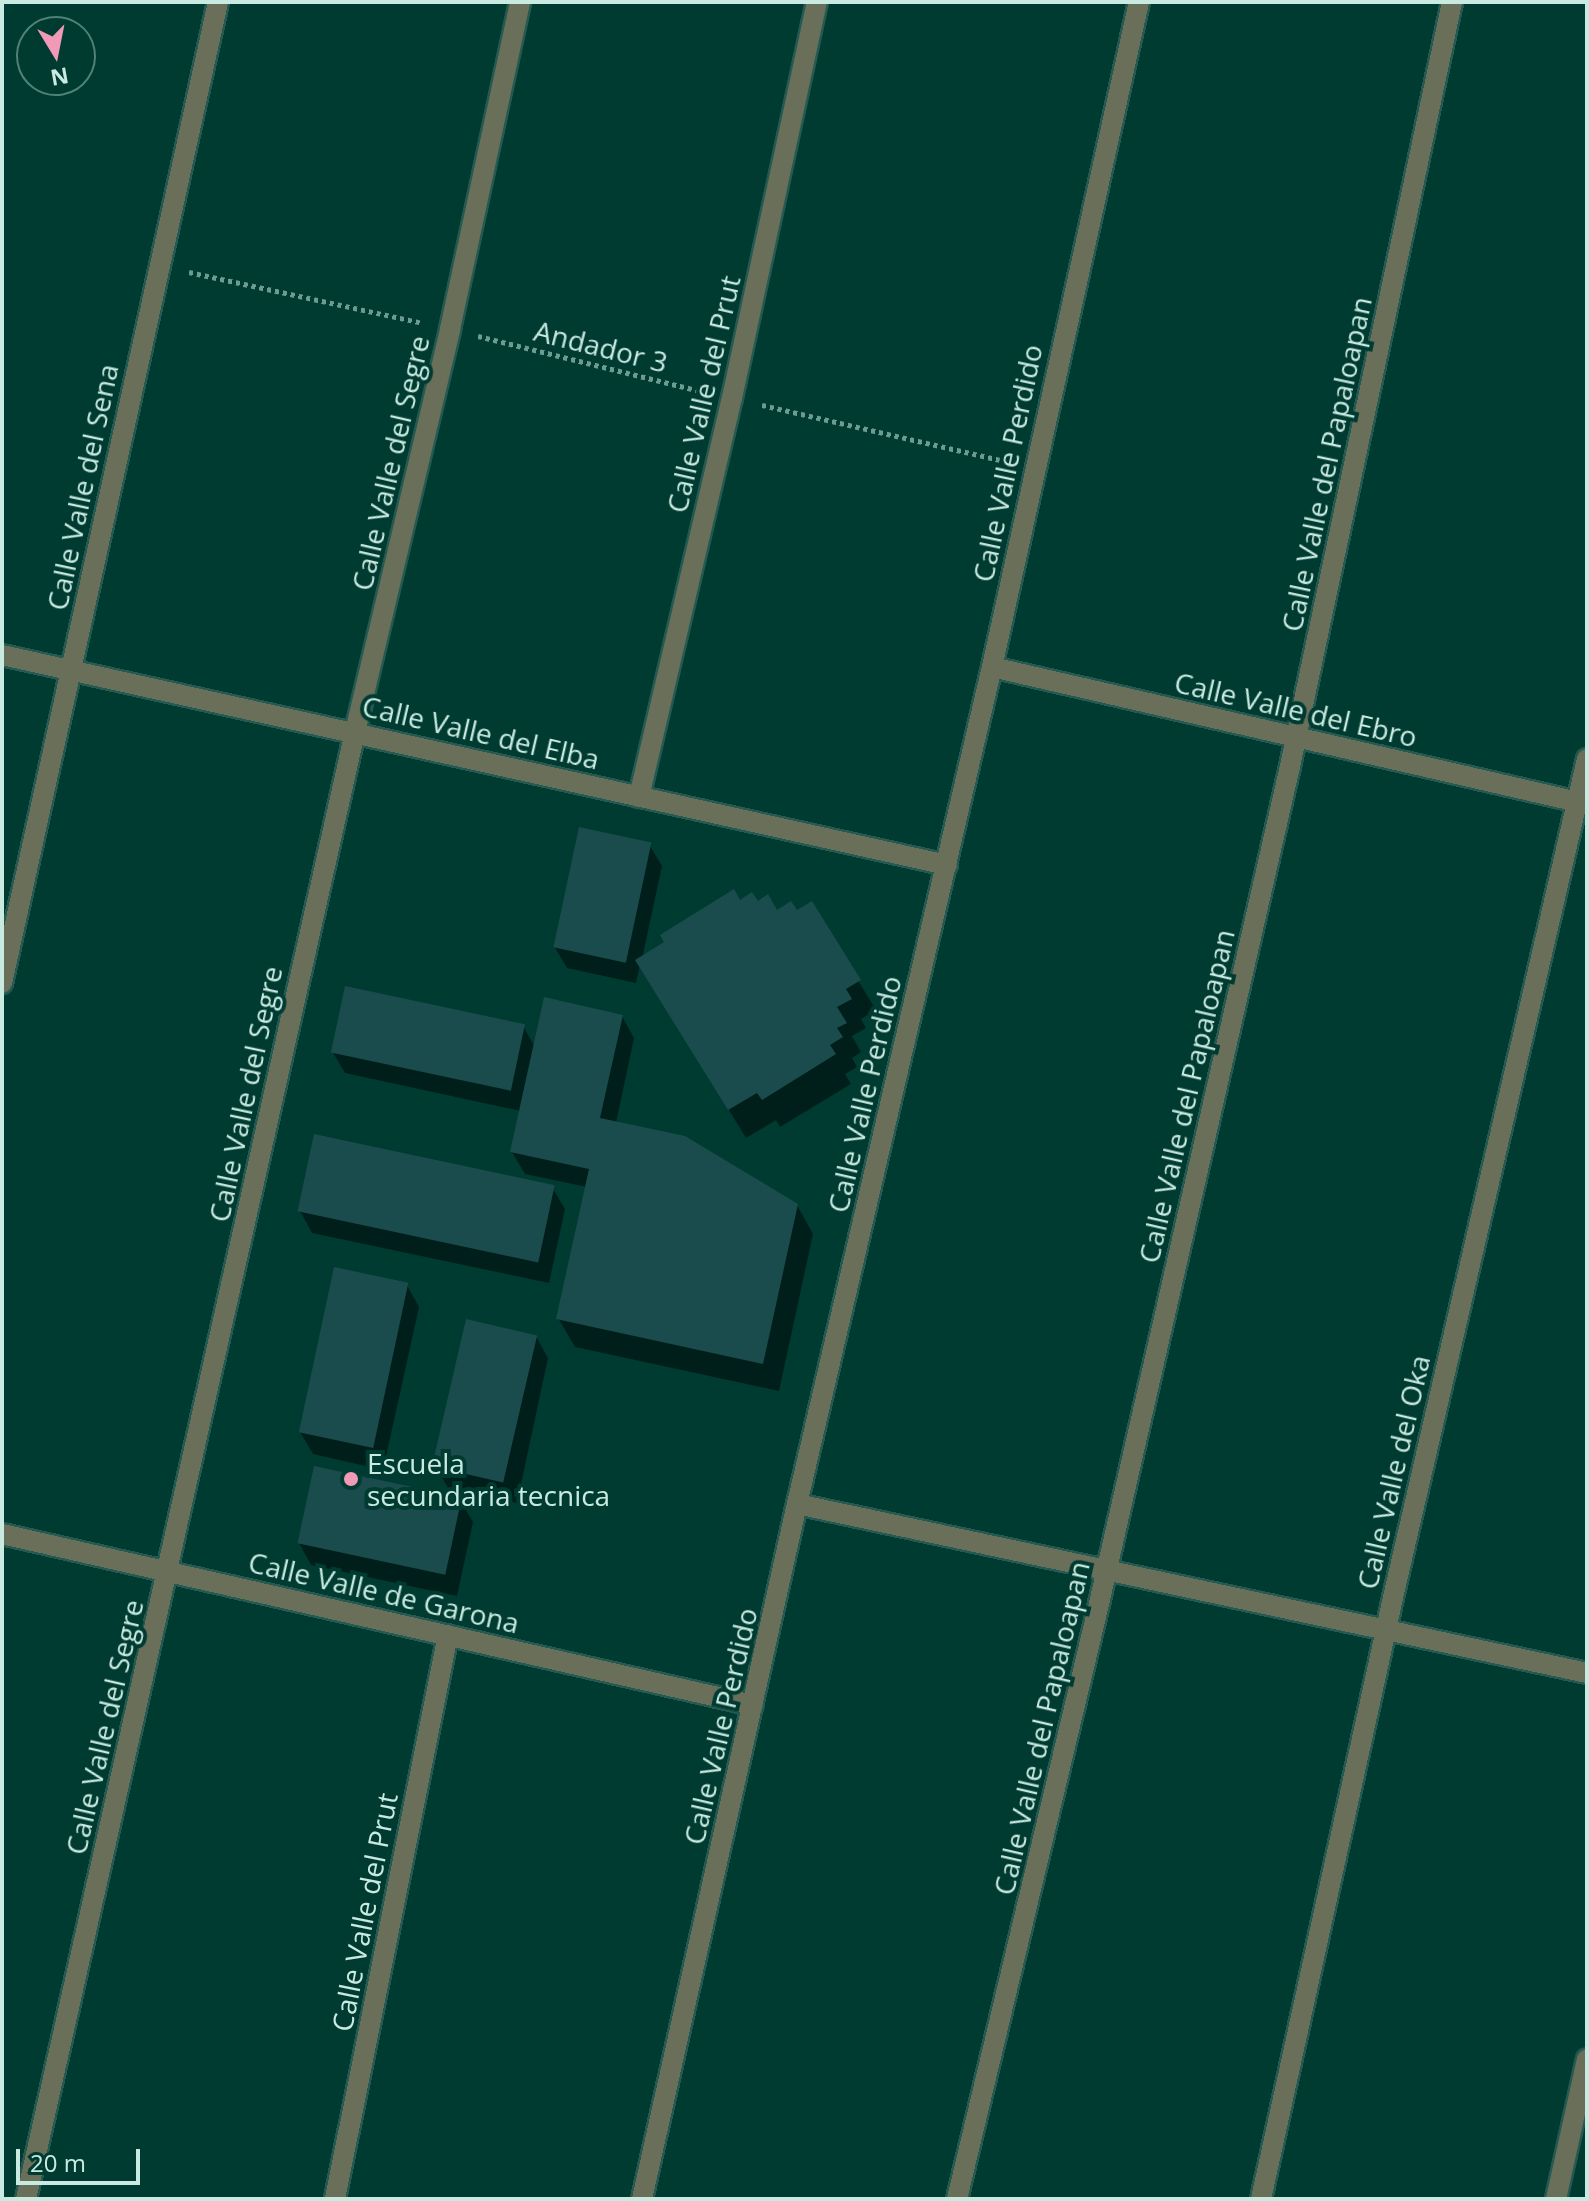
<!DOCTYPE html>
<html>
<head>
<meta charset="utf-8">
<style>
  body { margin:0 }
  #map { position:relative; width:1589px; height:2201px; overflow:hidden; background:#003b31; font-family:"Open Sans",sans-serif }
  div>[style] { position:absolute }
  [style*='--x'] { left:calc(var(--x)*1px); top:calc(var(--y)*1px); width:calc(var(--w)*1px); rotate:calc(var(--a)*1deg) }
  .shadow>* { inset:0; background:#0007 }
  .building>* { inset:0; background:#1b4c4d; transform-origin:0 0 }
  .path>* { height:5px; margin-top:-2.5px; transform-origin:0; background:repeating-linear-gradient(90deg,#6d9a91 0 4px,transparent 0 8px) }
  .roads { filter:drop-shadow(2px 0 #245a51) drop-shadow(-2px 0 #245a51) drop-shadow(0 2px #245a51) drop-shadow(0 -2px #245a51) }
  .minor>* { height:20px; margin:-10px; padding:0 10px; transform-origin:10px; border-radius:10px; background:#6a6f5a }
  .tertiary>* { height:20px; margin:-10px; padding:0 10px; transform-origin:10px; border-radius:10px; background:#6a6f5a }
  .dots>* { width:22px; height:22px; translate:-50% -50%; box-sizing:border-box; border:4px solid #003b31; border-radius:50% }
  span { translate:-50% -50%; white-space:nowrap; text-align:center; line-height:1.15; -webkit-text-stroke:8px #003b31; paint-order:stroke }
  .street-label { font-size:28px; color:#c9eae1 }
  .poi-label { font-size:28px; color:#c9eae1 }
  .left { translate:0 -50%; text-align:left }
  .frame { position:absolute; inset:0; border:4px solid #c9eae1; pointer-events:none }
  .north { position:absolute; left:16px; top:16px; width:80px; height:80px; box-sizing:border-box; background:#003b31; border:2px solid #508177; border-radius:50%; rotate:170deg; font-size:22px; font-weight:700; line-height:32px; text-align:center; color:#c9eae1 }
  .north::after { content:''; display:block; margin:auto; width:28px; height:36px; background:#f09ab7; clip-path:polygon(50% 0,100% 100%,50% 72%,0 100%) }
  .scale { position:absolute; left:16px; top:2149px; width:124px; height:36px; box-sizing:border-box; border:4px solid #c9eae1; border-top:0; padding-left:10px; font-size:24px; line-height:28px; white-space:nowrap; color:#c9eae1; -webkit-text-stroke:6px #003b31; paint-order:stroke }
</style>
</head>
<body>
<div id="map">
  <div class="shadow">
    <i style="clip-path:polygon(649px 844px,662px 866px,642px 959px,739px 902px,757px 903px,777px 912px,796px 913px,811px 903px,876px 1010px,861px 1019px,866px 1028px,852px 1036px,861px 1052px,852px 1058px,857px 1067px,845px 1074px,851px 1084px,780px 1127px,776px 1120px,746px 1138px,640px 965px,636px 983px,567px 968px,554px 946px)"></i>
    <i style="clip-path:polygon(622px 1016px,634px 1038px,616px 1123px,797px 1205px,813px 1234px,779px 1391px,575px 1347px,558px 1318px,587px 1187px,525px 1174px,512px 1152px,521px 1111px,345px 1073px,332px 1051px,523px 1026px,535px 1047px)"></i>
    <i style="clip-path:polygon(552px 1187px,565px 1209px,549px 1283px,312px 1233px,300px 1211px)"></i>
    <i style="clip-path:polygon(407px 1285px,419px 1307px,383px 1470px,313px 1454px,300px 1432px)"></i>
    <i style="clip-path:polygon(536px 1336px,548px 1358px,517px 1503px,448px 1488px,436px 1467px)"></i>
    <i style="clip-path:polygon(460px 1500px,473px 1522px,457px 1596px,311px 1565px,299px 1543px)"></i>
  </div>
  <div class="building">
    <i style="left:579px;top:827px;width:74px;height:123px;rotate:12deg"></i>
    <i style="clip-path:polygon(734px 889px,740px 900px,752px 892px,758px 901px,768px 894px,777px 910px,791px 901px,797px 910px,812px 901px,861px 980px,846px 989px,852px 999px,837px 1007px,847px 1023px,837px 1028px,843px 1037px,830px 1045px,836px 1054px,762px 1100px,757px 1093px,728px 1110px,635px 960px,664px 942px,660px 935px)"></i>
    <i style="left:345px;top:986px;width:184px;height:68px;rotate:12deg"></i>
    <i style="clip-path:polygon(544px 997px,623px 1015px,600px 1118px,685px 1136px,798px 1204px,763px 1364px,556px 1319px,589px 1169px,510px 1152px)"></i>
    <i style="left:314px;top:1134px;width:246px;height:79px;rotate:12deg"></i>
    <i style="left:334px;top:1267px;width:76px;height:169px;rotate:12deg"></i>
    <i style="left:466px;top:1319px;width:73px;height:151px;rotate:13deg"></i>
    <i style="left:314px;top:1466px;width:151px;height:79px;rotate:12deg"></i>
  </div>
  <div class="path">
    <i style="--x:189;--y:272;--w:239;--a:12.3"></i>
    <i style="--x:478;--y:336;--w:230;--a:13.9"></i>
    <i style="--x:762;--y:405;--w:249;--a:13"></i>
  </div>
  <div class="roads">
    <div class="minor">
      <i style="--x:2;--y:655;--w:968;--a:12.53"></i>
      <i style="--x:992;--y:667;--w:611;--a:12.97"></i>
      <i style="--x:639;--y:797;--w:410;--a:-76.9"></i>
      <i style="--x:732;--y:398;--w:405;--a:-77.9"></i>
      <i style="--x:2;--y:983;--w:1004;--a:-77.58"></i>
      <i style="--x:797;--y:1504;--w:808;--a:12.07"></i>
      <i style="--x:2;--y:1534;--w:770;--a:12.83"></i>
      <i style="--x:26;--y:2199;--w:1503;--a:-77.36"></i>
      <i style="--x:355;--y:732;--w:414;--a:-76.7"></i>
      <i style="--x:450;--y:329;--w:334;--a:-77.9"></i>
      <i style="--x:335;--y:2199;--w:575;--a:-78.67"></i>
      <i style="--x:957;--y:2199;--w:608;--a:-76.58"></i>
      <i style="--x:1098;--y:1608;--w:859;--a:-77.15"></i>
      <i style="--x:1289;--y:771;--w:786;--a:-78.03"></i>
      <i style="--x:1261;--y:2199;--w:620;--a:-77.62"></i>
      <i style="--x:1394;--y:1593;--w:856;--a:-76.97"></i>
      <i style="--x:1556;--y:2199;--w:143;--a:-77.5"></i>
    </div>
    <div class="tertiary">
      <i style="--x:642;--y:2199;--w:712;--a:-77.43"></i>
      <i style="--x:797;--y:1504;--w:859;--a:-76.89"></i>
      <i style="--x:992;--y:667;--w:681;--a:-77.54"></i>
    </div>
  </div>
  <div class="dots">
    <i style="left:351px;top:1479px;background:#f09ab7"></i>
  </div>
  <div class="street-label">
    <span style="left:601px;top:346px;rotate:14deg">Andador 3</span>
    <span style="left:703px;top:394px;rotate:-77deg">Calle Valle del Prut</span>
    <span style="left:390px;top:463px;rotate:-77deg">Calle Valle del Segre</span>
    <span style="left:1007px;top:463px;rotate:-78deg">Calle Valle Perdido</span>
    <span style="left:1326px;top:464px;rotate:-78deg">Calle Valle del Papaloapan</span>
    <span style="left:82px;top:487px;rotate:-78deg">Calle Valle del Sena</span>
    <span style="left:1296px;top:709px;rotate:13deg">Calle Valle del Ebro</span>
    <span style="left:481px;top:732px;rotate:13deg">Calle Valle del Elba</span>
    <span style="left:245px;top:1094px;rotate:-78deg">Calle Valle del Segre</span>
    <span style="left:864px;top:1094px;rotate:-77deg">Calle Valle Perdido</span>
    <span style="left:1186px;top:1096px;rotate:-77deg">Calle Valle del Papaloapan</span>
    <span style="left:1393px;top:1472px;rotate:-77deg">Calle Valle del Oka</span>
    <span style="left:384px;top:1592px;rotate:13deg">Calle Valle de Garona</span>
    <span style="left:720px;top:1726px;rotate:-77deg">Calle Valle Perdido</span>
    <span style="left:104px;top:1727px;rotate:-77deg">Calle Valle del Segre</span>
    <span style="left:1041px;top:1728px;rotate:-77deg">Calle Valle del Papaloapan</span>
    <span style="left:364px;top:1912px;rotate:-79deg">Calle Valle del Prut</span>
  </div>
  <div class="poi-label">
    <span class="left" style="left:367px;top:1479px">Escuela<br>secundaria tecnica</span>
  </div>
  <div class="frame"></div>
  <div class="north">N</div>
  <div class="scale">20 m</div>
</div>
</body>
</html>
